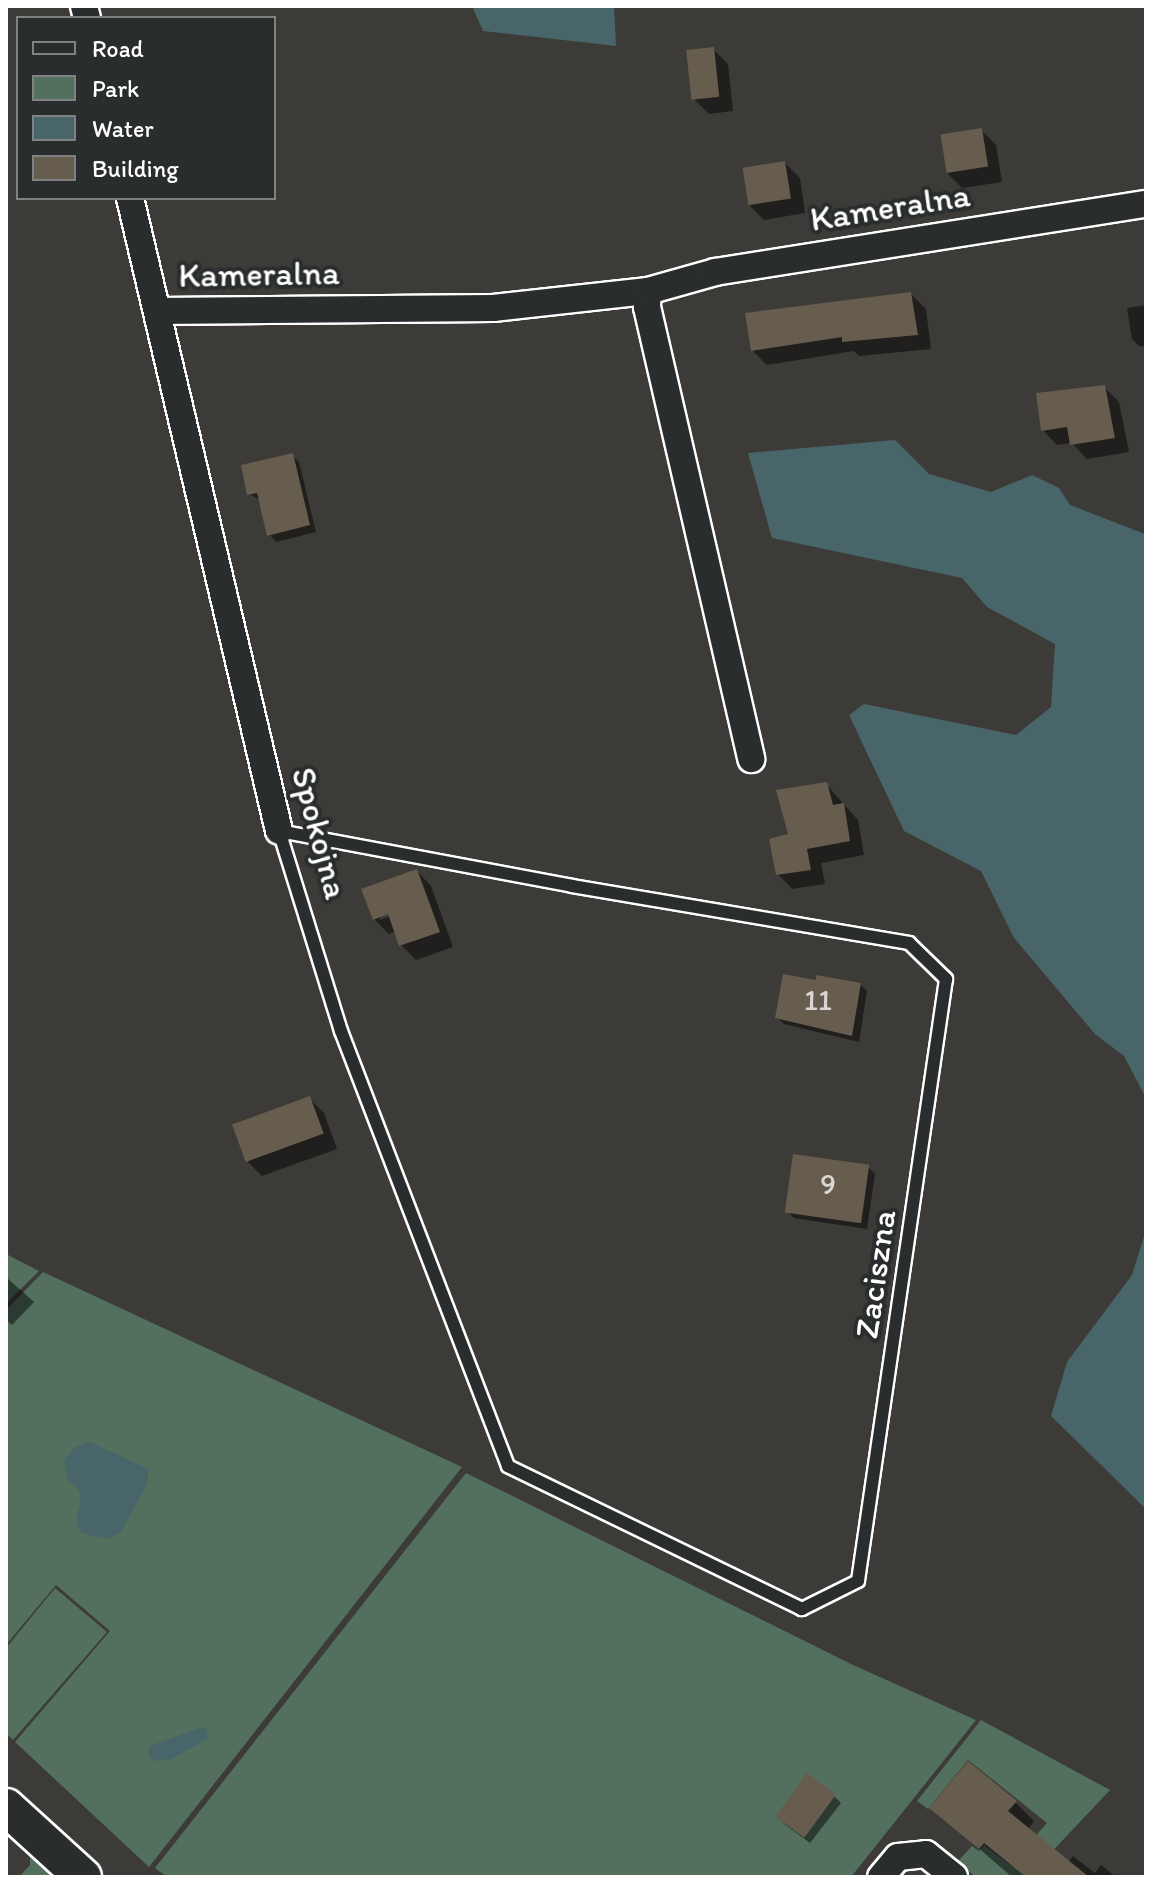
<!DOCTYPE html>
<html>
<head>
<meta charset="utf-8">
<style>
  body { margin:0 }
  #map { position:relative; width:1152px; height:1883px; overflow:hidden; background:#3c3b38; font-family:Itim,sans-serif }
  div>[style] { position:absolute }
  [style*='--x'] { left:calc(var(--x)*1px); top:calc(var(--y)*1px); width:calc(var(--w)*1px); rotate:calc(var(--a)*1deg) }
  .green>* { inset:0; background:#536f5e }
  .water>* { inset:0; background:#48666a }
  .shadow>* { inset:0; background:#0007 }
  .building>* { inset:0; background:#665d4e; transform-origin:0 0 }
  .roads { filter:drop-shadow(2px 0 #fff) drop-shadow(-2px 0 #fff) drop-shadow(0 2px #fff) drop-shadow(0 -2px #fff) }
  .lane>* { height:12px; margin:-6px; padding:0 6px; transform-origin:6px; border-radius:6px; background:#2a2d2e }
  .street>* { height:26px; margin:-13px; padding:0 13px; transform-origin:13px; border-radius:13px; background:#2a2d2e }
  .secondary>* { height:36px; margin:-18px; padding:0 18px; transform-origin:18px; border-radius:18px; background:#2a2d2e }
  span { translate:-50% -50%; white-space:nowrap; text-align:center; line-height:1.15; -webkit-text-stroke:8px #2a2d2e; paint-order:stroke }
  .number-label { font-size:30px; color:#d9d6d3 }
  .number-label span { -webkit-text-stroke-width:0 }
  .street-label { font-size:34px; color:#fff }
  .frame { position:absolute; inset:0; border:8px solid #fff; pointer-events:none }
  .legend { position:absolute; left:16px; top:16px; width:260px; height:184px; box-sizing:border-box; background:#2a2d2e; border:2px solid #7f8182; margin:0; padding:10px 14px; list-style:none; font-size:24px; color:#fff }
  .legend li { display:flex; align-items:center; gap:16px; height:40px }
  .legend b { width:40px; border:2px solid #7f8182 }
</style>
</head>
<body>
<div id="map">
  <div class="green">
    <i style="clip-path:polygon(6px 1254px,39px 1271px,6px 1304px)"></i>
    <i style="clip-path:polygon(43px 1272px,462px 1467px,149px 1867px,15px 1742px,110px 1631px,56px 1585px,6px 1645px,6px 1310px)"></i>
    <i style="clip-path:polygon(466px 1473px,853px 1665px,976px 1720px,851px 1877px,167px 1877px,155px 1868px)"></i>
    <i style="clip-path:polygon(55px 1588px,107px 1632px,13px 1740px,6px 1733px,6px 1648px)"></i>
    <i style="clip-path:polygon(981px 1720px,1110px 1790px,1028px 1877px,976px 1877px,957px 1862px,972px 1846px,979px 1851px,984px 1845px,1010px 1865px,1047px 1823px,968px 1760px,928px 1809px,917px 1801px)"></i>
    <i style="clip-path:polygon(30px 1851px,63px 1877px,19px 1877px,30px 1865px)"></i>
  </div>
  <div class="water">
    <i style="clip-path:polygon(472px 6px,614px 6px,616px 46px,483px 31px)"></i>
    <i style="clip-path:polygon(895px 440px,929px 474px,991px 492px,1032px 475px,1059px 488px,1070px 505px,1145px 534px,1146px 1098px,1124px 1056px,1095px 1034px,1014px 938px,981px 871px,904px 831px,849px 715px,864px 704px,1016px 735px,1051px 707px,1055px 644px,987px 607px,962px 578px,772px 538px,748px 453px)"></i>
    <i style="clip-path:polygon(1146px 1230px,1146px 1516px,1145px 1508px,1051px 1416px,1067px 1362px,1132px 1275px)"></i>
    <i style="clip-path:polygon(90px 1442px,148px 1469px,148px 1482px,121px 1532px,107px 1539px,81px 1533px,76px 1517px,81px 1500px,79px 1490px,68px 1480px,64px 1460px,75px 1447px)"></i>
    <i style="clip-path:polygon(200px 1728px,207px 1729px,208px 1739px,171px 1759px,152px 1761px,148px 1752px,152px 1745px)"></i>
  </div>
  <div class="shadow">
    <i style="clip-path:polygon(713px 49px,728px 64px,733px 111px,709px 114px,694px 99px)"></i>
    <i style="clip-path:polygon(981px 130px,996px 145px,1002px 182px,962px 188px,947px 173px)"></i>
    <i style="clip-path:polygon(785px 163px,800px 178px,805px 213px,764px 220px,749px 205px)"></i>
    <i style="clip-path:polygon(911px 294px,926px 309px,931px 349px,859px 356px,854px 351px,767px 365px,752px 350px)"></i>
    <i style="clip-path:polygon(1146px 305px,1146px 346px,1139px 346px,1132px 339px,1127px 308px)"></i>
    <i style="clip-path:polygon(1104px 387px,1119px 402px,1129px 452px,1087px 459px,1072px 443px,1057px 445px,1043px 430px)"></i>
    <i style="clip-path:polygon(292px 455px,299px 462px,316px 532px,276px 542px,269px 534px,260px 500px,249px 494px)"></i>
    <i style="clip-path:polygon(826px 784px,858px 820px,864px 855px,821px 863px,825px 884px,792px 889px,778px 874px,791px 835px)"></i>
    <i style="clip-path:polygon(evenodd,417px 871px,431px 886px,453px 947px,416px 960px,401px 945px,396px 931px,389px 934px,374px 919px,417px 871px,396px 909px,398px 913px,380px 920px,380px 915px,396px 909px)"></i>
    <i style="clip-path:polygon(817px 982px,860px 984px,867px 991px,859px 1042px,784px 1024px,777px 1017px)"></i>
    <i style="clip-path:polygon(309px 1098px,324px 1113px,337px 1149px,262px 1176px,247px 1161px)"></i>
    <i style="clip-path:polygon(868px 1167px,875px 1174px,867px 1229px,794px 1218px,787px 1211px)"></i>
    <i style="clip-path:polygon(6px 1277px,34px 1302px,12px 1325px,6px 1320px)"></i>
    <i style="clip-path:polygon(834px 1796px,841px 1803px,810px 1843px,783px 1823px)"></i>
    <i style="clip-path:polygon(1015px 1802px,1034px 1821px,1028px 1830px,1068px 1863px,1073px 1856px,1095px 1873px,1101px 1865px,1116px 1877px,1012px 1877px,932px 1808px)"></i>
  </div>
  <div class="building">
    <i style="left:714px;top:47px;width:50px;height:28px;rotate:84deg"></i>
    <i style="left:982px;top:128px;width:39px;height:42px;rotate:81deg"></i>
    <i style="left:785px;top:161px;width:38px;height:43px;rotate:81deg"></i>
    <i style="clip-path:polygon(911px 292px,918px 335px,842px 342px,842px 337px,751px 351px,745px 313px)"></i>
    <i style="clip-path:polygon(1105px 385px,1115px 438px,1070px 445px,1067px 427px,1041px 431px,1036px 393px)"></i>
    <i style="clip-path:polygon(293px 453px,310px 525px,267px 536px,257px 493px,247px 495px,241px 465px)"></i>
    <i style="clip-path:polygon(827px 782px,833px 805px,844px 803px,850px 841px,807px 849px,811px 870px,776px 875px,769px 839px,788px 834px,776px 790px)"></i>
    <i style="clip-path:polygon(417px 869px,440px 932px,399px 946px,388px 914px,373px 920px,361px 889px)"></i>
    <i style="clip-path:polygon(783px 974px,816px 980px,816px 975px,861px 983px,852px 1036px,775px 1018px)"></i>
    <i style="left:310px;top:1096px;width:40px;height:83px;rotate:70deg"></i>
    <i style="left:793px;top:1154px;width:77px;height:59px;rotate:8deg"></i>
    <i style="clip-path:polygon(968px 1761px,1017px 1801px,1008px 1811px,1089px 1877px,1026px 1877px,984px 1843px,979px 1849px,929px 1808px)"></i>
    <i style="left:807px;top:1773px;width:36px;height:54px;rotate:36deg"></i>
  </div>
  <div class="roads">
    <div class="lane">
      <i style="--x:279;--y:831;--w:298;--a:10.6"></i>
      <i style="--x:572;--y:886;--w:342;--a:9.6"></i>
      <i style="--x:909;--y:943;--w:52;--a:44.2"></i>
      <i style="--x:946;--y:979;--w:608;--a:98.32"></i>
      <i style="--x:858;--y:1581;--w:63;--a:153.4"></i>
      <i style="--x:802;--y:1609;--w:327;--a:-154.1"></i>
      <i style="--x:508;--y:1466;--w:466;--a:-111"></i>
      <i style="--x:341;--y:1031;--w:209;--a:-107.2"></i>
    </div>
    <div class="street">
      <i style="--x:84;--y:6;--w:12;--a:76"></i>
      <i style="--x:130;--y:198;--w:650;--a:76.75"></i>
      <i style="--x:648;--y:291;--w:16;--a:94"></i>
      <i style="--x:647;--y:307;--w:464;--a:77"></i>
      <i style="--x:157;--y:311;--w:336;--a:-0.5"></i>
      <i style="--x:493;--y:308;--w:156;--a:-6.3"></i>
      <i style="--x:648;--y:291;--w:70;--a:-15.8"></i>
      <i style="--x:715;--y:272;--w:436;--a:-9"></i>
      <i style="--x:881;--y:1877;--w:26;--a:-50"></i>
      <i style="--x:898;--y:1857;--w:28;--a:-6"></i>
      <i style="--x:926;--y:1854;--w:36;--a:39"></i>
    </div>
    <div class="secondary">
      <i style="--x:6;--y:1807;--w:104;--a:42.3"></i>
    </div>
  </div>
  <div class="number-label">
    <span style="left:818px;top:1000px">11</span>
    <span style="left:828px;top:1184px">9</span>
  </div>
  <div class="street-label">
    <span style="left:890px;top:207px;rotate:-9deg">Kameralna</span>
    <span style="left:259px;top:274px;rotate:-1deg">Kameralna</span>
    <span style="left:320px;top:833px;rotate:75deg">Spokojna</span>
    <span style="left:875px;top:1274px;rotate:-82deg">Zaciszna</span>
  </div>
  <div class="frame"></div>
  <ul class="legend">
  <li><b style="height:10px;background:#2a2d2e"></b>Road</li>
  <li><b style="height:22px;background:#536f5e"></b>Park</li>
  <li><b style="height:22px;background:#48666a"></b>Water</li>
  <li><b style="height:22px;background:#665d4e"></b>Building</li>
  </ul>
</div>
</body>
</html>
